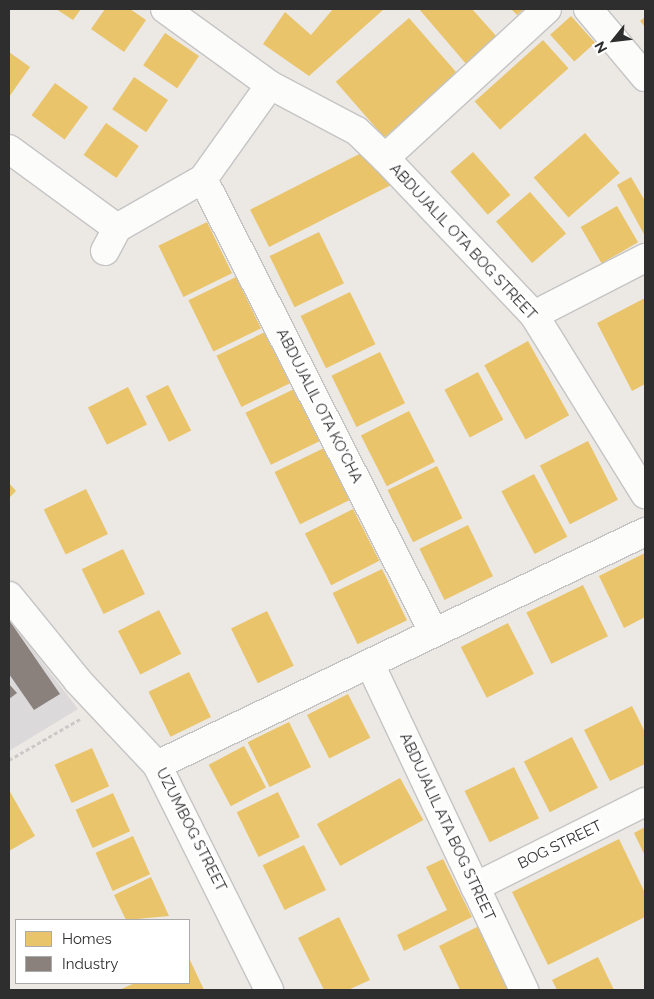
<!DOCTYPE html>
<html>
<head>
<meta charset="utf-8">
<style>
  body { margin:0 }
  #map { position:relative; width:654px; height:999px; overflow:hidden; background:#ece8e4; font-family:Raleway,sans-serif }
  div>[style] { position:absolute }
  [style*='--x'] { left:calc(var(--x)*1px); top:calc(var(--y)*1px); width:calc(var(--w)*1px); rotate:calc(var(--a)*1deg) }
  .industrial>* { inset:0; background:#dcd9db }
  .homes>* { inset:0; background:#e9c46a; transform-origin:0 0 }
  .industry>* { inset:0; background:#8a817c }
  .path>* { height:3px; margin-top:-1.5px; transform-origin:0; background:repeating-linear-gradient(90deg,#c9c9c8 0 4px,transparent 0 6.5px) }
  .roads { filter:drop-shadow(1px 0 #c5c4c5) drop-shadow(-1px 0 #c5c4c5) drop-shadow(0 1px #c5c4c5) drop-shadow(0 -1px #c5c4c5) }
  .minor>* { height:28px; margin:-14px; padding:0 14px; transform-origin:14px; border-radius:14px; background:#fcfcfb }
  span { translate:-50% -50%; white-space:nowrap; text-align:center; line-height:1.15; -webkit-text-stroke:5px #fff; paint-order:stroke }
  .street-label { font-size:15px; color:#2e2e2e }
  .frame { position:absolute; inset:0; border:10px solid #2e2e2e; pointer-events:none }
  .legend { position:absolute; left:15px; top:919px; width:175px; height:65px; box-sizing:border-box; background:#fff; border:1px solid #ababab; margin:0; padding:6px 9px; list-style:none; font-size:15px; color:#2e2e2e }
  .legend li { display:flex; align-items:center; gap:10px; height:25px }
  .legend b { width:25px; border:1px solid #ababab }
  .north { position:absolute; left:589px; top:15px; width:50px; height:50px; -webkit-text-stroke:4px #fff; paint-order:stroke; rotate:241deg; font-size:14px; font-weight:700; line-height:20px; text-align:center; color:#2e2e2e }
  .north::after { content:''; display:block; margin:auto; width:18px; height:22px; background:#2e2e2e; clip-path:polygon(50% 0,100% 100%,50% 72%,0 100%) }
</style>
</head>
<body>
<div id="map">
  <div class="industrial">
    <i style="clip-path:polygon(9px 619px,78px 709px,9px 751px)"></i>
  </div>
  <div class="homes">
    <i style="clip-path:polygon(56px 9px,81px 9px,73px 20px)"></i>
    <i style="clip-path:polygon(105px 9px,130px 9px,146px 20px,124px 52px,91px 29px)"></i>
    <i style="clip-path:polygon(333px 9px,384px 9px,309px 76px,263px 44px,285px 12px,311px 35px)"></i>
    <i style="clip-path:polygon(419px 9px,472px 9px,498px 38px,467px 65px)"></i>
    <i style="clip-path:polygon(511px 9px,524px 9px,517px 15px)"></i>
    <i style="left:571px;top:16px;width:36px;height:28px;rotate:48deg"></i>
    <i style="clip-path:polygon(645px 17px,645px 27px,640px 21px)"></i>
    <i style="left:409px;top:18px;width:74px;height:97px;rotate:49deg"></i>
    <i style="left:165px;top:33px;width:41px;height:39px;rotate:34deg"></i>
    <i style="left:543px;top:40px;width:38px;height:92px;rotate:48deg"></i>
    <i style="clip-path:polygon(9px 52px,30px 67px,9px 97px)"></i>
    <i style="left:134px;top:77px;width:41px;height:39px;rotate:34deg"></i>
    <i style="left:55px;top:83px;width:41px;height:40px;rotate:36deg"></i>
    <i style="left:106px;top:123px;width:40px;height:39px;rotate:35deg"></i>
    <i style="left:585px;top:133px;width:53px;height:68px;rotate:49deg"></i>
    <i style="left:373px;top:147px;width:42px;height:138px;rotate:63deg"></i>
    <i style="left:473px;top:152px;width:57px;height:30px;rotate:49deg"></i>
    <i style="clip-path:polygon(631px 177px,645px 201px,645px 236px,617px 185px)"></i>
    <i style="left:530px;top:192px;width:55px;height:45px;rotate:49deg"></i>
    <i style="left:617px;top:206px;width:42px;height:42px;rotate:60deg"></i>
    <i style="left:207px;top:222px;width:57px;height:54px;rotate:64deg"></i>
    <i style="left:319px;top:232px;width:57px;height:55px;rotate:64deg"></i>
    <i style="left:236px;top:277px;width:57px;height:53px;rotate:64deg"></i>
    <i style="left:350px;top:292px;width:58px;height:55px;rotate:64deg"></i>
    <i style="clip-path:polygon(645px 298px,645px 384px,632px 391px,597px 323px)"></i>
    <i style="left:265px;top:332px;width:57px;height:54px;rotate:64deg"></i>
    <i style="left:528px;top:341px;width:85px;height:50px;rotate:61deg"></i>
    <i style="left:380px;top:352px;width:57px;height:54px;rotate:64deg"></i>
    <i style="left:478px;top:372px;width:54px;height:38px;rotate:62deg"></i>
    <i style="left:168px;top:385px;width:51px;height:25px;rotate:63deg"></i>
    <i style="left:128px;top:387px;width:42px;height:45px;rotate:63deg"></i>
    <i style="left:294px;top:389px;width:58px;height:54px;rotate:64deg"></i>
    <i style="left:409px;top:411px;width:57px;height:54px;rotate:63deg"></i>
    <i style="left:588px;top:441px;width:66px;height:54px;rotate:63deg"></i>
    <i style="left:324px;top:448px;width:58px;height:55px;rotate:64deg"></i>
    <i style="left:437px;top:466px;width:58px;height:55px;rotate:64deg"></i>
    <i style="left:534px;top:474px;width:71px;height:37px;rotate:62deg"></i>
    <i style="clip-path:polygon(9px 483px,16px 491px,9px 498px)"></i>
    <i style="left:86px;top:489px;width:50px;height:47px;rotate:64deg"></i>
    <i style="left:353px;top:509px;width:58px;height:54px;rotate:63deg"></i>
    <i style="left:468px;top:525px;width:57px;height:54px;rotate:64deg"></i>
    <i style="left:123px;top:549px;width:50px;height:46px;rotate:64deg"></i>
    <i style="clip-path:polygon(645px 553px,645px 617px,624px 628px,599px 576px)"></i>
    <i style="left:382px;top:569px;width:57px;height:55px;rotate:64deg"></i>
    <i style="left:583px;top:585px;width:57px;height:63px;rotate:64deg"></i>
    <i style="left:159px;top:610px;width:49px;height:46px;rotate:63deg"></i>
    <i style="left:267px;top:611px;width:61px;height:40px;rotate:64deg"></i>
    <i style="left:508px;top:623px;width:57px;height:53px;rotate:63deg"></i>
    <i style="left:189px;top:672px;width:50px;height:45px;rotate:64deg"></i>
    <i style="left:348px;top:694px;width:49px;height:46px;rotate:63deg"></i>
    <i style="clip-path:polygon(632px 706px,645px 732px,645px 764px,610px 781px,584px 730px)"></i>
    <i style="left:289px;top:722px;width:50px;height:46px;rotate:64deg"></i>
    <i style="left:572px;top:737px;width:57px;height:54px;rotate:63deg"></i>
    <i style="left:244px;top:746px;width:47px;height:40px;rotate:62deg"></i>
    <i style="left:92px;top:748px;width:42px;height:41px;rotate:66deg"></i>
    <i style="left:514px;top:767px;width:57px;height:55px;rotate:64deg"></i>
    <i style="left:400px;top:778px;width:48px;height:95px;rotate:61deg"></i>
    <i style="clip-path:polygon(9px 790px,35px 836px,9px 851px)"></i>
    <i style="left:278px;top:792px;width:50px;height:46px;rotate:64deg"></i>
    <i style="left:113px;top:793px;width:42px;height:41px;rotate:66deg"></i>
    <i style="clip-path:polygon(645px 827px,645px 856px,634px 833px)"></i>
    <i style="left:133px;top:836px;width:42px;height:41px;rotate:66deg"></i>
    <i style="clip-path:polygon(619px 839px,645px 893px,645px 917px,548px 965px,512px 892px)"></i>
    <i style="left:304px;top:845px;width:50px;height:46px;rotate:64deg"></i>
    <i style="clip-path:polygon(443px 859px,472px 917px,404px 951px,397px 935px,447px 910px,426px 867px)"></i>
    <i style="clip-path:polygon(151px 877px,169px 916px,126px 920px,114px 895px)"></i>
    <i style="clip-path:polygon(339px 917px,370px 980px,348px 990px,324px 990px,298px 938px)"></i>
    <i style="clip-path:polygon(479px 926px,511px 990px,460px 990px,439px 946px)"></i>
    <i style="clip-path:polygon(598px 957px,614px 990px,557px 990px,552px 980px)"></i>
    <i style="clip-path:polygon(189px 958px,204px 990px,119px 990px,135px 983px,189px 983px)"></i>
  </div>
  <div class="industry">
    <i style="clip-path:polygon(9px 620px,60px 694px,34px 710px,9px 674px)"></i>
    <i style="clip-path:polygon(9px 684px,17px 693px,9px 699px)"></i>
  </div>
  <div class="path">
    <i style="--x:9;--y:760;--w:82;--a:-30"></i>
  </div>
  <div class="roads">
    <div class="minor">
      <i style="--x:165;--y:9;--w:130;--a:35.9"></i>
      <i style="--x:270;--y:85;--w:98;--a:27.9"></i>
      <i style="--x:357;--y:131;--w:39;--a:44"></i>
      <i style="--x:385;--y:158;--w:216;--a:46.5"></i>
      <i style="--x:534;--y:315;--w:211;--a:58.2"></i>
      <i style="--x:588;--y:9;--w:89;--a:50"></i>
      <i style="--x:9;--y:149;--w:134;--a:36.2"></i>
      <i style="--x:385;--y:158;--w:220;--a:-42.6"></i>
      <i style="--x:203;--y:179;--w:509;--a:63.03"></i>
      <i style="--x:105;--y:251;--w:26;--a:-62"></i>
      <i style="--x:117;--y:228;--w:99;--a:-29.7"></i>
      <i style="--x:203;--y:179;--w:115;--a:-54.5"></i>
      <i style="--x:534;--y:315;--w:125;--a:-27.2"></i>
      <i style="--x:9;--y:596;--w:109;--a:50.9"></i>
      <i style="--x:78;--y:681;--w:115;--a:46.8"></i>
      <i style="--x:157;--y:765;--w:251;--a:63.5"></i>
      <i style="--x:370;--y:664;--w:361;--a:64.7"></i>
      <i style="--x:157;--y:765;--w:541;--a:-25.52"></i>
      <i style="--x:475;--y:887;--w:190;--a:-26.6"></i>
    </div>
  </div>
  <div class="street-label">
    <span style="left:463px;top:242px;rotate:47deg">ABDUJALIL OTA BOG STREET</span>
    <span style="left:319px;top:406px;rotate:63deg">ABDUJALIL OTA KO'CHA</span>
    <span style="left:447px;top:827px;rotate:65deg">ABDUJALIL ATA BOG STREET</span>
    <span style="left:191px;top:830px;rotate:63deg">UZUMBOG STREET</span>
    <span style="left:560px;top:845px;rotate:-26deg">BOG STREET</span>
  </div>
  <div class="frame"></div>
  <ul class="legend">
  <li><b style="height:14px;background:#e9c46a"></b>Homes</li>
  <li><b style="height:14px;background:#8a817c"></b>Industry</li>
  </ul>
  <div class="north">N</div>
</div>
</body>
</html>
